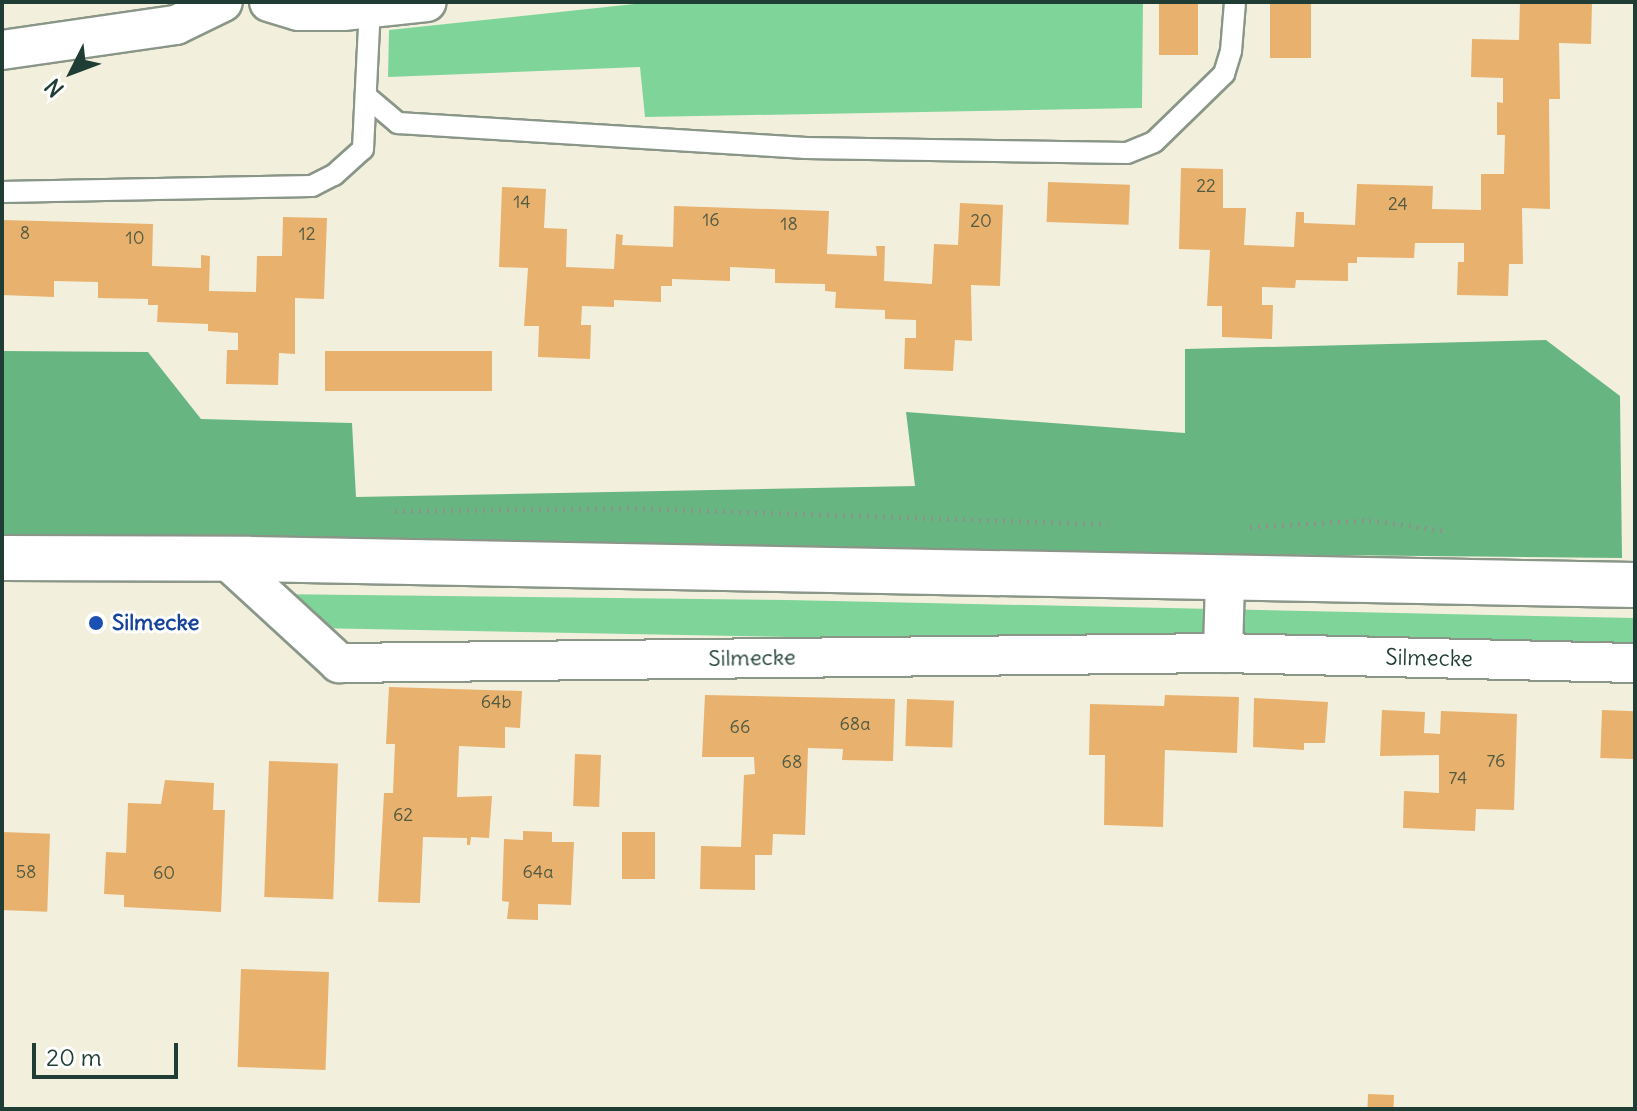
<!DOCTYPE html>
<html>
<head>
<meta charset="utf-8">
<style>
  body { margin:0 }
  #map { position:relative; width:1637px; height:1111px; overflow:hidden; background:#f3efdd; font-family:Delius,sans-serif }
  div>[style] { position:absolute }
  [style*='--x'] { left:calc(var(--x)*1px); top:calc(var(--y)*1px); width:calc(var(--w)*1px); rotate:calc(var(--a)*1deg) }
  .green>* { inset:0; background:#7fd599 }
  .forest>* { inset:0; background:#67b681 }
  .building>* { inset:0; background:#e8b16d; transform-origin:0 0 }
  .path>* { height:5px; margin-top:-2.5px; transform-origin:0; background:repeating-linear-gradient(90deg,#899688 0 2px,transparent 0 8px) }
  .roads { filter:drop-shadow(2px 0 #899688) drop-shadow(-2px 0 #899688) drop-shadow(0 2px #899688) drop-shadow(0 -2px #899688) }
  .service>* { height:20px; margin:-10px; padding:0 10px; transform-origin:10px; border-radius:10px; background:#fff }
  .minor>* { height:38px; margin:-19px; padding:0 19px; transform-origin:19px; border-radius:19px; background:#fff }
  .secondary>* { height:44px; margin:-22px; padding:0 22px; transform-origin:22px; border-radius:22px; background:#fff }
  .dots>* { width:22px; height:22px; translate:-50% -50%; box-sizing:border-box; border:4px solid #fff; border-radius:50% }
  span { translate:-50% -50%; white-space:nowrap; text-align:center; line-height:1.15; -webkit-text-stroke:6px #fff; paint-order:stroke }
  .number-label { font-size:18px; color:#515a42 }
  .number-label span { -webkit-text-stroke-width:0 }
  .transit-label { font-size:22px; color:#164399; font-weight:700 }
  .left { translate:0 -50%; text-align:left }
  .street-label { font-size:22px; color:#1f3d34 }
  .frame { position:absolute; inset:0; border:4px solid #1f3d34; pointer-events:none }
  .north { position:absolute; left:32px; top:32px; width:80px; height:80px; -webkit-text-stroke:6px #fff; paint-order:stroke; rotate:228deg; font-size:22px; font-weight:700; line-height:32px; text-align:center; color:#1f3d34 }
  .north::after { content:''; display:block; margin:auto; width:28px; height:36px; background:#1f3d34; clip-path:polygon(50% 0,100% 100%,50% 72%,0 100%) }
  .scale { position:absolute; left:32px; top:1043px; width:146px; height:36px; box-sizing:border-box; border:4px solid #1f3d34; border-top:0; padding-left:10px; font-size:24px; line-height:28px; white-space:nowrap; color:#1f3d34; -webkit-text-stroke:6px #fff; paint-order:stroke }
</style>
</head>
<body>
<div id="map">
  <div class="green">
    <i style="clip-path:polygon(653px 2px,1143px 2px,1142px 108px,645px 117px,640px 67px,388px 77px,389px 30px)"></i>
    <i style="clip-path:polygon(271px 594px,787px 600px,1635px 618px,1635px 653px,312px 628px)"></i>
  </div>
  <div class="forest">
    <i style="clip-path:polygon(1546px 340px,1620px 396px,1622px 558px,909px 551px,2px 535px,2px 351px,148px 352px,201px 419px,352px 423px,356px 497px,915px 486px,906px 412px,1185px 433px,1185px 349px)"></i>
  </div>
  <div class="building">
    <i style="left:1159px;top:2px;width:39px;height:53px"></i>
    <i style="left:1270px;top:2px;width:41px;height:56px"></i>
    <i style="clip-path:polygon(1520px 2px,1592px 2px,1591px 44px,1559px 43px,1560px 99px,1549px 99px,1550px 209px,1522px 208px,1523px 264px,1509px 264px,1508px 296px,1457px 295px,1458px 262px,1464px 262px,1464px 243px,1415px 243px,1414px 258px,1357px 257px,1357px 263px,1348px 263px,1348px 281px,1296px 280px,1295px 288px,1262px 287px,1262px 305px,1273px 305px,1272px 339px,1222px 337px,1222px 306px,1207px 306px,1210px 250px,1179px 249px,1181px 168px,1223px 169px,1223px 208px,1246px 208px,1244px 245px,1294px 247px,1296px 212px,1304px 212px,1304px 223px,1355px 225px,1357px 184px,1433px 186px,1432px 209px,1481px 210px,1481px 174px,1504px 174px,1505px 135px,1497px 135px,1497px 102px,1503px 103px,1503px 78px,1471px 77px,1472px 39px,1519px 40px)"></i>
    <i style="left:1048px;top:182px;width:82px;height:40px;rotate:2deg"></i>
    <i style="clip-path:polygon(502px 187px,546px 189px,544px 228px,567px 229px,566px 267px,614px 269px,616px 234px,623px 235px,622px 245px,673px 247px,674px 206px,829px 211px,827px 254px,877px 256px,876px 246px,885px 246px,884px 281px,932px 284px,934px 244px,958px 245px,960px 203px,1003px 205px,1000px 286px,971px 285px,972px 341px,955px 340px,953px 371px,904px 369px,905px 338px,916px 338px,916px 320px,885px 319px,885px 310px,835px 308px,836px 292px,825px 291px,825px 284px,775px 283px,775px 269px,730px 267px,730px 281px,672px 279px,672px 286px,661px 286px,661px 302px,614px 300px,614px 307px,582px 306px,581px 325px,591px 325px,590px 359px,538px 357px,539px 326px,524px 326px,528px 268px,499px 267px)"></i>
    <i style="clip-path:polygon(283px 217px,327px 218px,324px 299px,295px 298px,295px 354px,279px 353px,278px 385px,226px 384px,227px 350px,238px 350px,238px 333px,208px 331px,208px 324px,157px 322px,158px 305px,148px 305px,148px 299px,98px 298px,98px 282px,54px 281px,54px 297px,2px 295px,2px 220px,153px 224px,152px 266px,201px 268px,201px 255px,210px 256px,209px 291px,256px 292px,257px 256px,282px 256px)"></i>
    <i style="left:325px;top:351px;width:167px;height:40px"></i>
    <i style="clip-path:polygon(389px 687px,522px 691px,520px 728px,505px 727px,505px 748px,459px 746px,457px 797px,492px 796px,489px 838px,471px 837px,470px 845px,467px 845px,467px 838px,423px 837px,420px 903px,378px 902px,384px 793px,393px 793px,395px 744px,386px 744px)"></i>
    <i style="clip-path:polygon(705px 695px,895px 699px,893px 761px,842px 760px,843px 749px,808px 748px,805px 835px,773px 834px,772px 855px,755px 855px,755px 890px,700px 889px,701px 846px,741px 847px,744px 775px,755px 774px,754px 757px,702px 757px)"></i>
    <i style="clip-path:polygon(1165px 695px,1239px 697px,1237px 753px,1165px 750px,1163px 827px,1104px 825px,1105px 755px,1089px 755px,1090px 704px,1164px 706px)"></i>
    <i style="clip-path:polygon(1254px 698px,1328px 702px,1325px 743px,1304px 743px,1304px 750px,1253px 747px)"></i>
    <i style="left:907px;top:699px;width:47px;height:47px;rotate:2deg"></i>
    <i style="clip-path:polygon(1382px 710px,1425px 712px,1424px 733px,1440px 734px,1441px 711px,1517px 714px,1514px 810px,1476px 809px,1475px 831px,1403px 828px,1404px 791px,1439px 793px,1439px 755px,1380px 756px)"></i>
    <i style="left:1602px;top:710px;width:33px;height:48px;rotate:2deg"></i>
    <i style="left:575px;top:754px;width:26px;height:52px;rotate:2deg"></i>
    <i style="left:269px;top:761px;width:69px;height:136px;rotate:2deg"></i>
    <i style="clip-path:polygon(165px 780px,214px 783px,213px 810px,225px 810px,221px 912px,124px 907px,124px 895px,104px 894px,106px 852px,126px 853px,128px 803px,161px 804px)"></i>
    <i style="clip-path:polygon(523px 831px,552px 832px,552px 842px,574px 842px,571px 905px,538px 904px,538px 920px,507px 919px,509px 902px,502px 901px,504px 839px,523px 840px)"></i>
    <i style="left:2px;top:832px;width:48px;height:78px;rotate:2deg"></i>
    <i style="left:622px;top:832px;width:33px;height:47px"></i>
    <i style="left:241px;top:969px;width:88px;height:98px;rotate:2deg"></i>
    <i style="left:1368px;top:1094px;width:26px;height:15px;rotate:2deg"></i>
  </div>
  <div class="path">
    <i style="--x:395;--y:511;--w:232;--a:-0.7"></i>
    <i style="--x:627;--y:508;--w:481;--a:1.9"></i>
    <i style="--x:1250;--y:527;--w:119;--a:-3.4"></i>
    <i style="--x:1369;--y:520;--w:79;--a:8"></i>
  </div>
  <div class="roads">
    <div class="service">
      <i style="--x:366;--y:96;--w:42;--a:40.2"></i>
      <i style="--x:398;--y:123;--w:409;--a:3.5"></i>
      <i style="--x:806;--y:148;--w:321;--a:0.9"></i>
      <i style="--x:1127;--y:153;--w:29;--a:-22"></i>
      <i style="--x:1154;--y:142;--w:98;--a:-44.2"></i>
      <i style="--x:1224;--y:74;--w:24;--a:-73"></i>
      <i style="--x:1231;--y:51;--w:49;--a:-85.3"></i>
      <i style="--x:2;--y:192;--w:310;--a:-1.1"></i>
      <i style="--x:312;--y:186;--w:25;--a:-27"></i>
      <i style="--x:334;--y:175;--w:39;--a:-42"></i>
      <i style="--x:363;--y:149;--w:141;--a:-87.2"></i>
    </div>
    <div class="minor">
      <i style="--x:269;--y:2;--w:31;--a:17"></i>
      <i style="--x:299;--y:11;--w:44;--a:0"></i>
      <i style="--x:343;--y:11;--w:84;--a:-6.1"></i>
      <i style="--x:2;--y:50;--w:176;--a:-8.2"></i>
      <i style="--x:176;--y:25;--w:52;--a:-26.1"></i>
      <i style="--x:226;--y:559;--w:154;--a:42.6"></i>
      <i style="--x:339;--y:663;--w:884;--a:-0.65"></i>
      <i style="--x:1225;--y:580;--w:73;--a:91.6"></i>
      <i style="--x:1223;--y:653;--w:412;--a:1.4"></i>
    </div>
    <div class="secondary">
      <i style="--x:2;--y:558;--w:248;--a:0.2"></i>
      <i style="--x:250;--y:559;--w:1385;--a:1.08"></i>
    </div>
  </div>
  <div class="dots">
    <i style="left:96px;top:623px;background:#1a4fb4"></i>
  </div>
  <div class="number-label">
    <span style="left:1206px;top:186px">22</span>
    <span style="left:522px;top:202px">14</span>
    <span style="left:1398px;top:204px">24</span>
    <span style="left:711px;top:220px">16</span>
    <span style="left:981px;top:221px">20</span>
    <span style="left:789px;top:224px">18</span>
    <span style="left:25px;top:233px">8</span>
    <span style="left:307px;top:234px">12</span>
    <span style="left:135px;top:238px">10</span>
    <span style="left:496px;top:702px">64b</span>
    <span style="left:855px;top:724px">68a</span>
    <span style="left:740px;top:727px">66</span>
    <span style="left:1496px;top:761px">76</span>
    <span style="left:792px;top:762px">68</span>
    <span style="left:1458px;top:778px">74</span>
    <span style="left:403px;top:815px">62</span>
    <span style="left:26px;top:872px">58</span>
    <span style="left:538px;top:872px">64a</span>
    <span style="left:164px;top:873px">60</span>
  </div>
  <div class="transit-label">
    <span class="left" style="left:112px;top:623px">Silmecke</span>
  </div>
  <div class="street-label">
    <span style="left:752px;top:658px;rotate:-1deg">Silmecke</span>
    <span style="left:1429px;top:658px;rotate:1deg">Silmecke</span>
  </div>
  <div class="frame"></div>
  <div class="north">N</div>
  <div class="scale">20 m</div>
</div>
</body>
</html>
